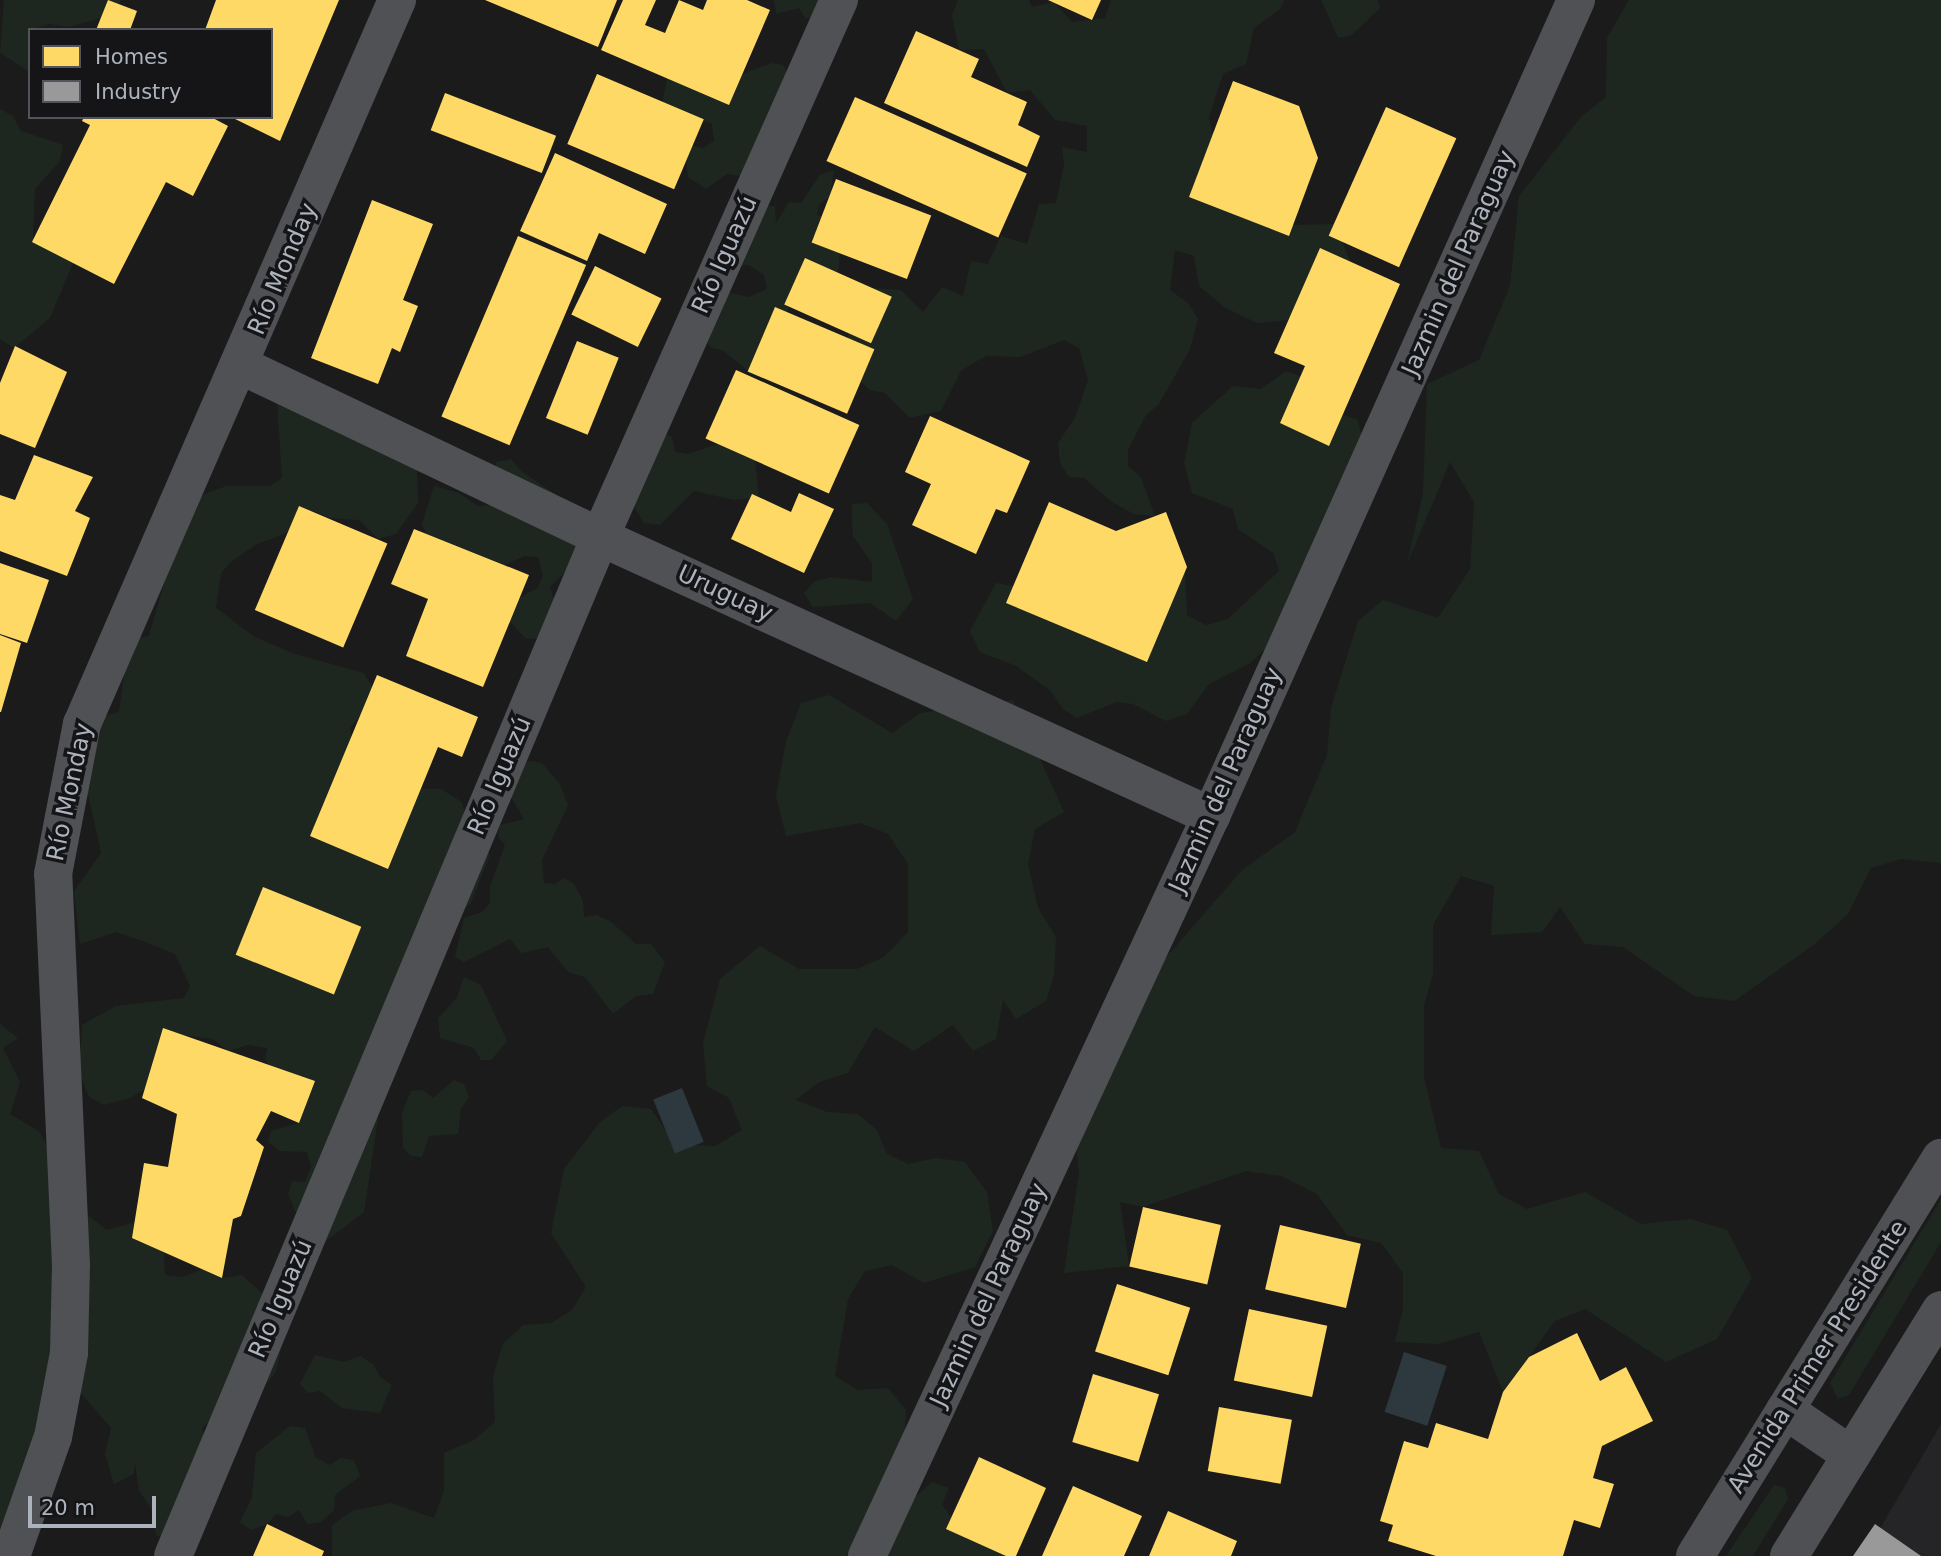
<!DOCTYPE html>
<html>
<head>
<meta charset="utf-8">
<style>
  body { margin:0 }
  #map { position:relative; width:1941px; height:1556px; overflow:hidden; background:#1b1b1c; font-family:"DejaVu Sans",sans-serif }
  div>[style] { position:absolute }
  [style*='--x'] { left:calc(var(--x)*1px); top:calc(var(--y)*1px); width:calc(var(--w)*1px); rotate:calc(var(--a)*1deg) }
  .built>* { inset:0; background:#252528 }
  .green>* { inset:0; background:#1e271f }
  .water>* { inset:0; background:#2d393f; transform-origin:0 0 }
  .homes>* { inset:0; background:#ffd966; transform-origin:0 0 }
  .industry>* { inset:0; background:#999 }
  .minor>* { height:38px; margin:-19px; padding:0 19px; transform-origin:19px; border-radius:19px; background:#4f5155 }
  .secondary>* { height:38px; margin:-19px; padding:0 19px; transform-origin:19px; border-radius:19px; background:#4e5053 }
  span { translate:-50% -50%; white-space:nowrap; text-align:center; line-height:1.15; -webkit-text-stroke:7px #151518; paint-order:stroke }
  .street-label { font-size:24px; color:#acb3bd }
  .legend { position:absolute; left:28px; top:28px; width:245px; height:91px; box-sizing:border-box; background:#151518; border:2px solid #51545a; margin:0; padding:9px 12px; list-style:none; font-size:21px; color:#acb3bd }
  .legend li { display:flex; align-items:center; gap:14px; height:35px }
  .legend b { width:35px; border:2px solid #51545a }
  .scale { position:absolute; left:28px; top:1496px; width:128px; height:32px; box-sizing:border-box; border:4px solid #acb3bd; border-top:0; padding-left:9px; font-size:21px; line-height:24px; white-space:nowrap; color:#acb3bd; -webkit-text-stroke:5px #151518; paint-order:stroke }
</style>
</head>
<body>
<div id="map">
  <div class="built">
    <i style="clip-path:polygon(1941px 1424px,1941px 1556px,1864px 1556px)"></i>
  </div>
  <div class="green">
    <i style="clip-path:polygon(4px 0,121px 0,112px 15px,69px 27px,49px 24px,30px 30px,30px 72px,0 53px)"></i>
    <i style="clip-path:polygon(774px 0,827px 0,816px 17px,805px 18px,799px 8px,776px 14px)"></i>
    <i style="clip-path:polygon(958px 0,1029px 0,1032px 7px,1054px 2px,1072px 22px,1105px 18px,1111px 0,1284px 0,1280px 9px,1254px 28px,1246px 64px,1223px 74px,1209px 117px,1219px 163px,1252px 198px,1293px 225px,1335px 224px,1350px 261px,1303px 319px,1257px 323px,1224px 307px,1199px 286px,1194px 256px,1175px 250px,1170px 290px,1188px 303px,1198px 319px,1190px 349px,1159px 404px,1146px 415px,1128px 450px,1128px 466px,1141px 477px,1155px 516px,1134px 514px,1112px 502px,1084px 478px,1069px 477px,1060px 463px,1058px 443px,1075px 418px,1088px 380px,1079px 348px,1064px 340px,1020px 357px,987px 356px,973px 363px,961px 371px,941px 411px,910px 418px,885px 393px,870px 390px,853px 374px,848px 334px,870px 288px,901px 290px,923px 312px,942px 287px,963px 296px,971px 261px,988px 264px,1001px 236px,1027px 244px,1039px 204px,1056px 203px,1064px 165px,1062px 147px,1087px 152px,1087px 126px,1055px 120px,1030px 90px,1007px 93px,984px 49px,959px 50px,952px 15px)"></i>
    <i style="clip-path:polygon(1321px 0,1378px 0,1380px 8px,1352px 35px,1338px 38px)"></i>
    <i style="clip-path:polygon(1629px 0,1941px 0,1941px 863px,1901px 859px,1871px 868px,1848px 914px,1815px 944px,1734px 1001px,1694px 996px,1623px 947px,1585px 944px,1560px 907px,1542px 932px,1491px 935px,1494px 886px,1461px 876px,1433px 925px,1433px 973px,1424px 1006px,1424px 1077px,1441px 1148px,1479px 1151px,1499px 1194px,1527px 1209px,1585px 1192px,1641px 1224px,1691px 1219px,1727px 1230px,1752px 1278px,1717px 1339px,1666px 1362px,1585px 1309px,1555px 1321px,1503px 1392px,1479px 1332px,1438px 1344px,1395px 1342px,1403px 1308px,1403px 1273px,1381px 1243px,1347px 1235px,1317px 1194px,1281px 1176px,1246px 1171px,1143px 1207px,1120px 1202px,1129px 1266px,1064px 1273px,1079px 1173px,1074px 1123px,1150px 976px,1242px 870px,1295px 832px,1327px 755px,1331px 708px,1358px 621px,1383px 600px,1438px 618px,1470px 569px,1474px 502px,1450px 462px,1407px 564px,1423px 493px,1427px 384px,1479px 360px,1510px 286px,1519px 196px,1581px 117px,1606px 97px,1607px 38px)"></i>
    <i style="clip-path:polygon(771px 63px,783px 65px,790px 77px,801px 123px,796px 146px,748px 177px,727px 174px,706px 189px,688px 177px,686px 163px,691px 146px,703px 148px,714px 141px,712px 124px,662px 105px,667px 78px,700px 84px,710px 97px,720px 97px,743px 74px)"></i>
    <i style="clip-path:polygon(0 109px,13px 116px,21px 131px,63px 145px,60px 161px,35px 189px,33px 238px,81px 244px,50px 318px,14px 348px,0 339px)"></i>
    <i style="clip-path:polygon(834px 170px,830px 196px,819px 205px,817px 215px,828px 218px,841px 242px,838px 273px,792px 301px,767px 356px,751px 373px,722px 350px,712px 348px,695px 329px,721px 291px,749px 297px,767px 289px,764px 275px,749px 265px,734px 265px,744px 204px,775px 206px,776px 223px,789px 202px,801px 203px,820px 175px)"></i>
    <i style="clip-path:polygon(1286px 371px,1316px 382px,1327px 411px,1357px 419px,1369px 459px,1279px 636px,1249px 664px,1209px 684px,1187px 714px,1166px 721px,1133px 704px,1116px 702px,1077px 718px,1063px 709px,1051px 691px,1016px 666px,980px 652px,970px 631px,996px 583px,1023px 588px,1051px 609px,1067px 629px,1099px 642px,1159px 566px,1185px 573px,1187px 615px,1206px 625px,1228px 619px,1279px 571px,1273px 553px,1238px 529px,1233px 509px,1192px 493px,1184px 463px,1192px 423px,1233px 386px,1261px 389px)"></i>
    <i style="clip-path:polygon(337px 393px,387px 414px,406px 434px,417px 464px,418px 503px,396px 534px,378px 539px,359px 520px,329px 518px,314px 511px,289px 532px,257px 544px,232px 561px,221px 573px,216px 608px,255px 637px,292px 653px,364px 673px,372px 687px,372px 702px,350px 728px,365px 859px,381px 867px,421px 789px,441px 789px,462px 802px,468px 826px,483px 838px,490px 855px,471px 903px,458px 914px,426px 921px,412px 936px,414px 953px,357px 1085px,378px 1119px,364px 1212px,326px 1241px,306px 1236px,288px 1194px,292px 1181px,305px 1182px,311px 1166px,307px 1152px,280px 1151px,268px 1142px,271px 1131px,299px 1123px,297px 1100px,265px 1060px,267px 1048px,248px 1045px,228px 1051px,213px 1039px,182px 1035px,167px 1076px,130px 1098px,104px 1105px,89px 1097px,79px 1073px,82px 1025px,116px 1006px,184px 998px,190px 986px,175px 954px,143px 941px,116px 932px,80px 944px,74px 891px,101px 853px,84px 776px,84px 743px,106px 716px,119px 712px,125px 667px,137px 638px,149px 636px,175px 546px,180px 504px,226px 486px,270px 486px,282px 478px,277px 402px)"></i>
    <i style="clip-path:polygon(657px 430px,672px 437px,675px 452px,688px 454px,718px 444px,755px 460px,759px 497px,734px 500px,694px 491px,660px 525px,644px 523px,627px 495px)"></i>
    <i style="clip-path:polygon(511px 459px,521px 471px,564px 500px,579px 537px,572px 565px,550px 587px,553px 597px,572px 609px,541px 638px,526px 639px,509px 621px,519px 598px,537px 588px,543px 576px,538px 557px,524px 556px,503px 566px,426px 534px,422px 524px,434px 486px,459px 493px,478px 506px,491px 505px,496px 462px)"></i>
    <i style="clip-path:polygon(867px 503px,887px 524px,913px 599px,896px 621px,870px 603px,813px 607px,804px 593px,814px 582px,831px 577px,872px 582px,872px 563px,853px 536px,852px 521px,852px 504px)"></i>
    <i style="clip-path:polygon(829px 695px,892px 733px,920px 713px,1013px 700px,1064px 812px,1035px 829px,1028px 864px,1038px 908px,1056px 937px,1054px 975px,1046px 1001px,1016px 1019px,1003px 1000px,996px 1039px,973px 1051px,953px 1025px,914px 1051px,875px 1027px,848px 1073px,819px 1082px,796px 1100px,827px 1112px,858px 1114px,877px 1130px,887px 1154px,908px 1164px,936px 1158px,965px 1162px,987px 1192px,993px 1231px,975px 1267px,924px 1283px,892px 1265px,865px 1271px,848px 1299px,835px 1376px,858px 1390px,888px 1388px,906px 1410px,902px 1508px,932px 1482px,949px 1488px,942px 1505px,965px 1535px,1006px 1556px,887px 1556px,900px 1510px,846px 1556px,332px 1556px,332px 1525px,352px 1511px,391px 1503px,434px 1518px,444px 1491px,444px 1453px,474px 1440px,495px 1422px,493px 1376px,503px 1344px,523px 1325px,551px 1323px,572px 1310px,586px 1287px,551px 1233px,564px 1169px,600px 1122px,622px 1106px,651px 1109px,675px 1144px,715px 1146px,742px 1130px,729px 1098px,707px 1086px,703px 1043px,720px 979px,760px 946px,799px 969px,857px 969px,884px 957px,908px 932px,908px 864px,888px 834px,860px 823px,786px 836px,776px 796px,786px 741px,801px 703px)"></i>
    <i style="clip-path:polygon(531px 761px,542px 763px,560px 784px,568px 805px,542px 860px,544px 883px,555px 884px,564px 878px,574px 884px,583px 901px,584px 917px,596px 915px,610px 921px,636px 944px,651px 944px,665px 962px,653px 994px,636px 996px,613px 1014px,585px 977px,568px 972px,548px 947px,521px 953px,510px 939px,464px 962px,455px 957px,464px 918px,482px 912px,490px 903px,490px 886px,505px 845px,498px 837px,500px 825px,524px 819px,506px 789px,521px 763px)"></i>
    <i style="clip-path:polygon(464px 977px,481px 985px,507px 1041px,491px 1060px,481px 1060px,474px 1048px,440px 1038px,438px 1018px,457px 998px)"></i>
    <i style="clip-path:polygon(0 1024px,18px 1038px,3px 1048px,20px 1082px,10px 1114px,39px 1131px,81px 1210px,107px 1230px,135px 1222px,155px 1227px,163px 1239px,165px 1275px,183px 1277px,203px 1269px,222px 1278px,242px 1275px,280px 1310px,282px 1343px,276px 1372px,242px 1412px,210px 1421px,202px 1428px,205px 1448px,175px 1541px,156px 1535px,151px 1508px,139px 1491px,135px 1463px,134px 1474px,114px 1484px,105px 1454px,111px 1428px,66px 1376px,0 1538px)"></i>
    <i style="clip-path:polygon(454px 1080px,464px 1084px,469px 1097px,461px 1109px,458px 1134px,429px 1136px,422px 1157px,411px 1156px,403px 1148px,402px 1113px,411px 1091px,423px 1090px,433px 1098px)"></i>
    <i style="clip-path:polygon(1941px 1199px,1941px 1242px,1849px 1395px,1838px 1399px,1830px 1383px)"></i>
    <i style="clip-path:polygon(315px 1355px,344px 1362px,360px 1356px,373px 1364px,381px 1378px,392px 1385px,380px 1413px,342px 1408px,320px 1391px,308px 1393px,300px 1384px)"></i>
    <i style="clip-path:polygon(290px 1426px,305px 1428px,316px 1458px,330px 1465px,341px 1458px,354px 1460px,360px 1476px,335px 1495px,334px 1510px,321px 1522px,307px 1524px,299px 1510px,288px 1517px,276px 1514px,267px 1524px,251px 1530px,240px 1522px,252px 1497px,256px 1453px)"></i>
    <i style="clip-path:polygon(1774px 1485px,1785px 1488px,1788px 1499px,1753px 1556px,1726px 1556px)"></i>
  </div>
  <div class="water">
    <i style="left:682px;top:1088px;width:58px;height:31px;rotate:68deg"></i>
    <i style="left:1404px;top:1352px;width:45px;height:63px;rotate:18deg"></i>
  </div>
  <div class="homes">
    <i style="clip-path:polygon(108px 0,137px 11px,130px 30px,96px 30px)"></i>
    <i style="clip-path:polygon(216px 0,339px 0,280px 141px,231px 117px,271px 117px,271px 30px,205px 30px)"></i>
    <i style="clip-path:polygon(485px 0,617px 0,598px 47px)"></i>
    <i style="clip-path:polygon(623px 0,656px 0,645px 25px,665px 33px,679px 0,703px 10px,707px 0,747px 0,770px 10px,729px 105px,601px 50px)"></i>
    <i style="clip-path:polygon(1048px 0,1101px 0,1092px 20px)"></i>
    <i style="clip-path:polygon(916px 31px,979px 59px,971px 77px,1027px 102px,1018px 125px,1040px 136px,1027px 167px,884px 103px)"></i>
    <i style="left:597px;top:74px;width:116px;height:76px;rotate:23deg"></i>
    <i style="clip-path:polygon(1233px 81px,1299px 106px,1318px 158px,1289px 236px,1189px 197px)"></i>
    <i style="left:445px;top:93px;width:119px;height:40px;rotate:21deg"></i>
    <i style="left:855px;top:97px;width:188px;height:70px;rotate:24deg"></i>
    <i style="left:1386px;top:107px;width:77px;height:141px;rotate:24deg"></i>
    <i style="clip-path:polygon(84px 117px,211px 117px,228px 126px,193px 196px,166px 182px,114px 284px,32px 242px,90px 125px,82px 121px)"></i>
    <i style="clip-path:polygon(555px 153px,667px 204px,645px 254px,599px 233px,587px 261px,520px 231px)"></i>
    <i style="left:836px;top:179px;width:102px;height:68px;rotate:21deg"></i>
    <i style="clip-path:polygon(372px 200px,433px 224px,403px 300px,418px 306px,400px 352px,392px 348px,378px 384px,311px 358px)"></i>
    <i style="left:518px;top:236px;width:74px;height:196px;rotate:23deg"></i>
    <i style="clip-path:polygon(1320px 248px,1400px 284px,1329px 446px,1280px 423px,1305px 366px,1274px 353px)"></i>
    <i style="left:805px;top:258px;width:95px;height:51px;rotate:24deg"></i>
    <i style="left:595px;top:266px;width:74px;height:54px;rotate:26deg"></i>
    <i style="left:775px;top:307px;width:108px;height:70px;rotate:23deg"></i>
    <i style="left:577px;top:341px;width:45px;height:83px;rotate:22deg"></i>
    <i style="clip-path:polygon(15px 346px,67px 372px,35px 448px,0 434px,0 383px)"></i>
    <i style="left:736px;top:370px;width:135px;height:75px;rotate:24deg"></i>
    <i style="clip-path:polygon(930px 416px,1030px 461px,1007px 513px,996px 509px,976px 554px,912px 525px,931px 484px,905px 472px)"></i>
    <i style="clip-path:polygon(34px 455px,93px 477px,75px 511px,90px 518px,67px 576px,0 551px,0 495px,15px 500px)"></i>
    <i style="clip-path:polygon(799px 493px,834px 509px,804px 573px,731px 539px,752px 494px,791px 512px)"></i>
    <i style="clip-path:polygon(1049px 502px,1116px 531px,1166px 512px,1187px 567px,1147px 662px,1006px 603px)"></i>
    <i style="left:299px;top:506px;width:96px;height:113px;rotate:23deg"></i>
    <i style="clip-path:polygon(414px 529px,529px 575px,483px 687px,406px 656px,428px 599px,391px 584px)"></i>
    <i style="clip-path:polygon(0 563px,49px 580px,27px 643px,0 634px)"></i>
    <i style="clip-path:polygon(0 635px,21px 643px,1px 712px,0 712px)"></i>
    <i style="clip-path:polygon(377px 675px,478px 717px,462px 757px,438px 747px,388px 869px,310px 836px)"></i>
    <i style="left:263px;top:887px;width:106px;height:73px;rotate:22deg"></i>
    <i style="clip-path:polygon(163px 1028px,315px 1081px,299px 1123px,271px 1111px,256px 1140px,264px 1147px,241px 1216px,233px 1219px,222px 1278px,132px 1238px,144px 1163px,168px 1167px,177px 1114px,142px 1098px)"></i>
    <i style="left:1143px;top:1207px;width:80px;height:61px;rotate:13deg"></i>
    <i style="left:1280px;top:1225px;width:83px;height:66px;rotate:13deg"></i>
    <i style="left:1117px;top:1284px;width:77px;height:71px;rotate:18deg"></i>
    <i style="left:1249px;top:1309px;width:80px;height:73px;rotate:12deg"></i>
    <i style="clip-path:polygon(1577px 1333px,1600px 1381px,1626px 1367px,1653px 1421px,1602px 1446px,1593px 1478px,1614px 1484px,1600px 1528px,1574px 1520px,1563px 1556px,1436px 1556px,1388px 1541px,1393px 1525px,1380px 1521px,1404px 1441px,1428px 1448px,1436px 1423px,1488px 1439px,1503px 1392px,1529px 1357px)"></i>
    <i style="left:1093px;top:1374px;width:69px;height:71px;rotate:17deg"></i>
    <i style="left:1219px;top:1407px;width:74px;height:65px;rotate:10deg"></i>
    <i style="clip-path:polygon(979px 1457px,1046px 1488px,1016px 1556px,1006px 1556px,946px 1529px)"></i>
    <i style="clip-path:polygon(1073px 1486px,1142px 1516px,1124px 1556px,1042px 1556px)"></i>
    <i style="clip-path:polygon(1168px 1511px,1237px 1541px,1231px 1556px,1149px 1556px)"></i>
    <i style="clip-path:polygon(267px 1524px,324px 1551px,322px 1556px,253px 1556px)"></i>
  </div>
  <div class="industry">
    <i style="clip-path:polygon(1875px 1524px,1921px 1556px,1853px 1556px)"></i>
  </div>
  <div class="minor">
    <i style="--x:242;--y:366;--w:397;--a:25.5"></i>
    <i style="--x:600;--y:537;--w:672;--a:24.54"></i>
    <i style="--x:11;--y:1556;--w:126;--a:-70.6"></i>
    <i style="--x:53;--y:1437;--w:86;--a:-79.2"></i>
    <i style="--x:69;--y:1353;--w:88;--a:-88.7"></i>
    <i style="--x:71;--y:1265;--w:391;--a:-92.6"></i>
    <i style="--x:53;--y:874;--w:153;--a:-79.1"></i>
    <i style="--x:82;--y:724;--w:790;--a:-66.49"></i>
    <i style="--x:173;--y:1556;--w:1105;--a:-67.26"></i>
    <i style="--x:600;--y:537;--w:588;--a:-66.01"></i>
    <i style="--x:867;--y:1556;--w:816;--a:-65.07"></i>
    <i style="--x:1211;--y:816;--w:894;--a:-65.9"></i>
  </div>
  <div class="secondary">
    <i style="--x:1785;--y:1410;--w:80;--a:34.3"></i>
    <i style="--x:1695;--y:1556;--w:468;--a:-58.3"></i>
    <i style="--x:1789;--y:1556;--w:289;--a:-58.3"></i>
  </div>
  <div class="street-label">
    <span style="left:725px;top:255px;rotate:-66deg">Río Iguazú</span>
    <span style="left:1459px;top:263px;rotate:-66deg">Jazmin del Paraguay</span>
    <span style="left:283px;top:269px;rotate:-67deg">Río Monday</span>
    <span style="left:725px;top:594px;rotate:25deg">Uruguay</span>
    <span style="left:500px;top:776px;rotate:-67deg">Río Iguazú</span>
    <span style="left:1226px;top:780px;rotate:-66deg">Jazmin del Paraguay</span>
    <span style="left:70px;top:792px;rotate:-78deg">Río Monday</span>
    <span style="left:989px;top:1295px;rotate:-65deg">Jazmin del Paraguay</span>
    <span style="left:281px;top:1299px;rotate:-67deg">Río Iguazú</span>
    <span style="left:1818px;top:1357px;rotate:-58deg">Avenida Primer Presidente</span>
  </div>
  <ul class="legend">
  <li><b style="height:19px;background:#ffd966"></b>Homes</li>
  <li><b style="height:19px;background:#999"></b>Industry</li>
  </ul>
  <div class="scale">20 m</div>
</div>
</body>
</html>
